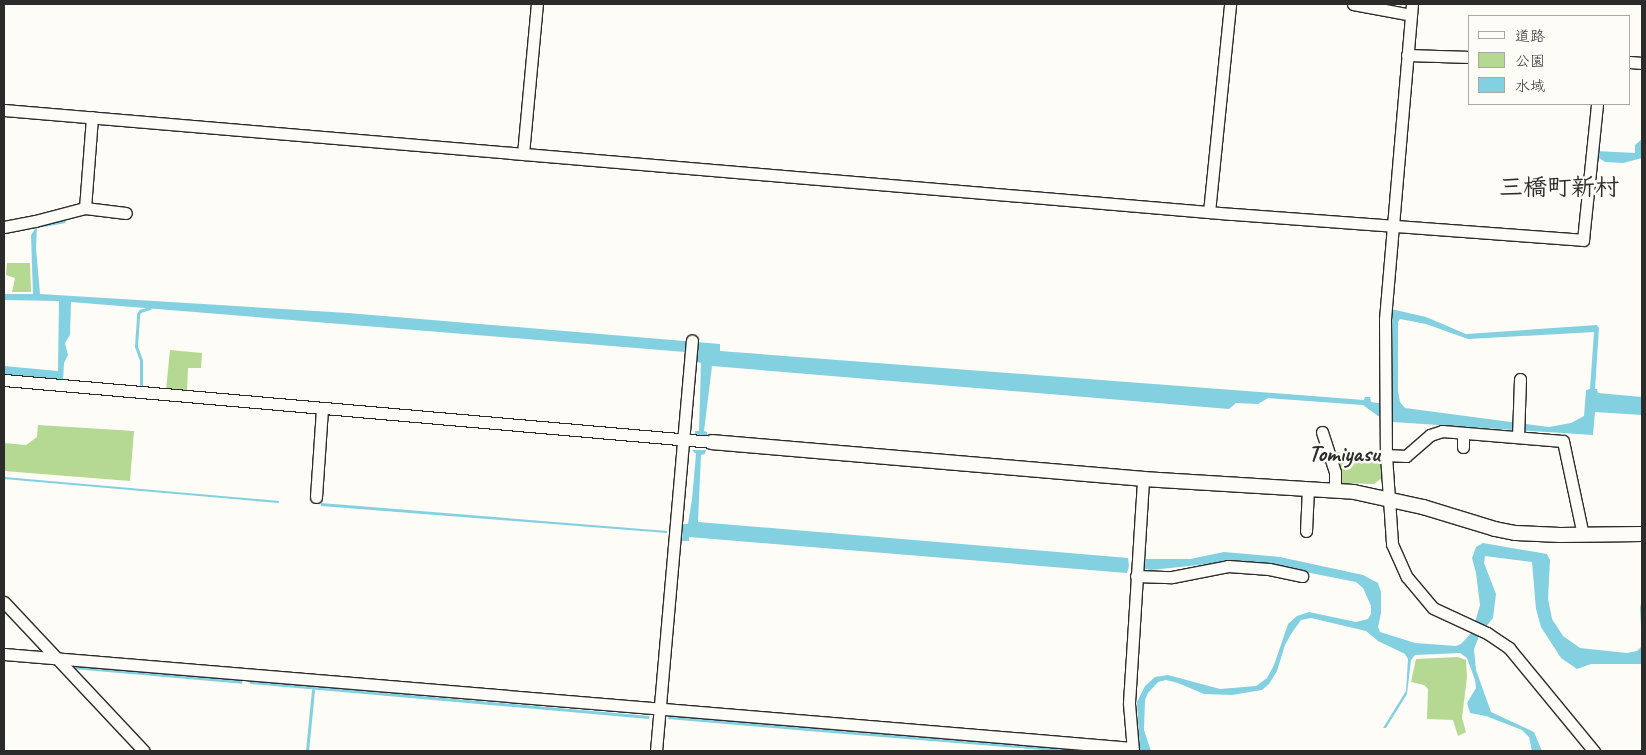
<!DOCTYPE html>
<html>
<head>
<meta charset="utf-8">
<style>
  body { margin:0 }
  #map { position:relative; width:1646px; height:755px; overflow:hidden; background:#fdfcf7; font-family:Caveat,"Klee One",sans-serif }
  div>[style] { position:absolute }
  [style*='--x'] { left:calc(var(--x)*1px); top:calc(var(--y)*1px); width:calc(var(--w)*1px); rotate:calc(var(--a)*1deg) }
  .green>* { inset:0; background:#b5d893 }
  .water>* { inset:0; background:#82d0e0; transform-origin:0 0 }
  .stream>* { height:3px; margin:-1.5px; padding:0 1.5px; transform-origin:1.5px; border-radius:1.5px; background:#82d0e0 }
  .roads { filter:drop-shadow(1px 0 #2b2b2b) drop-shadow(-1px 0 #2b2b2b) drop-shadow(0 1px #2b2b2b) drop-shadow(0 -1px #2b2b2b) }
  .minor>* { height:11px; margin:-5.5px; padding:0 5.5px; transform-origin:5.5px; border-radius:5.5px; background:#fdfcf7 }
  .tertiary>* { height:14px; margin:-7px; padding:0 7px; transform-origin:7px; border-radius:7px; background:#fdfcf7 }
  span { translate:-50% -50%; white-space:nowrap; text-align:center; line-height:1.15; -webkit-text-stroke:5px #fdfcf7; paint-order:stroke }
  .quarter-label { font-size:24px; color:#2b2b2b; font-weight:700 }
  .frame { position:absolute; inset:0; border:5px solid #2b2b2b; pointer-events:none }
  .legend { position:absolute; left:1468px; top:15px; width:162px; height:90px; box-sizing:border-box; background:#fdfcf7; border:1px solid #a9a8a5; margin:0; padding:6px 9px; list-style:none; font-size:15px; color:#2b2b2b }
  .legend li { display:flex; align-items:center; gap:10px; height:25px }
  .legend b { width:25px; border:1px solid #a9a8a5 }
</style>
</head>
<body>
<div id="map">
  <div class="green">
    <i style="clip-path:polygon(7px 263px,30px 263px,31px 292px,12px 292px,15px 278px,6px 275px)"></i>
    <i style="clip-path:polygon(170px 350px,202px 353px,201px 368px,188px 368px,187px 392px,166px 390px)"></i>
    <i style="clip-path:polygon(38px 425px,134px 431px,130px 481px,4px 471px,4px 443px,26px 445px,37px 437px)"></i>
    <i style="clip-path:polygon(1334px 452px,1362px 454px,1363px 457px,1382px 458px,1382px 478px,1374px 484px,1337px 483px)"></i>
    <i style="clip-path:polygon(1458px 657px,1466px 660px,1467px 677px,1462px 718px,1466px 732px,1458px 736px,1453px 720px,1427px 719px,1428px 689px,1424px 685px,1411px 682px,1416px 659px)"></i>
  </div>
  <div class="water">
    <i style="clip-path:polygon(1642px 139px,1642px 158px,1623px 163px,1605px 162px,1596px 156px,1596px 151px,1635px 153px,1635px 145px)"></i>
    <i style="clip-path:polygon(evenodd,37px 226px,36px 248px,40px 294px,348px 313px,720px 344px,720px 351px,1364px 400px,1365px 397px,1370px 397px,1371px 402px,1377px 403px,1388px 402px,1391px 309px,1426px 317px,1466px 334px,1597px 325px,1599px 328px,1595px 389px,1597px 389px,1598px 393px,1642px 397px,1642px 415px,1595px 412px,1593px 435px,1393px 422px,1388px 416px,1378px 416px,1363px 405px,1268px 398px,1258px 404px,1236px 403px,1229px 409px,712px 366px,704px 431px,707px 432px,707px 436px,695px 435px,695px 431px,699px 431px,701px 363px,697px 362px,697px 353px,71px 302px,70px 335px,65px 343px,68px 355px,64px 363px,63px 381px,4px 375px,4px 366px,58px 371px,59px 301px,4px 300px,4px 294px,33px 294px,31px 235px,37px 226px,1400px 319px,1426px 324px,1468px 339px,1594px 332px,1590px 389px,1586px 390px,1584px 416px,1571px 423px,1549px 427px,1405px 408px,1400px 402px,1398px 391px,1398px 322px,1400px 319px)"></i>
    <i style="clip-path:polygon(692px 450px,706px 450px,705px 454px,701px 455px,698px 522px,1128px 558px,1129px 566px,1127px 573px,689px 537px,689px 541px,682px 541px,683px 524px,688px 524px,692px 499px,696px 454px)"></i>
    <i style="left:4px;top:477px;width:276px;height:2px;rotate:5deg"></i>
    <i style="clip-path:polygon(321px 503px,667px 531px,667px 533px,321px 506px)"></i>
    <i style="clip-path:polygon(1483px 543px,1547px 554px,1550px 560px,1548px 599px,1552px 619px,1563px 636px,1580px 648px,1627px 653px,1637px 651px,1642px 646px,1640px 607px,1642px 601px,1642px 664px,1591px 664px,1577px 669px,1561px 658px,1541px 627px,1536px 609px,1532px 562px,1485px 556px,1484px 563px,1496px 594px,1493px 618px,1480px 634px,1474px 649px,1476px 670px,1491px 712px,1534px 732px,1542px 751px,1532px 751px,1529px 737px,1522px 730px,1486px 716px,1470px 713px,1467px 703px,1476px 688px,1475px 680px,1467px 658px,1460px 653px,1415px 655px,1411px 660px,1407px 694px,1386px 728px,1383px 728px,1406px 691px,1408px 659px,1405px 654px,1378px 641px,1366px 631px,1311px 618px,1301px 620px,1291px 634px,1285px 645px,1277px 671px,1269px 684px,1262px 690px,1232px 695px,1204px 694px,1178px 683px,1166px 680px,1158px 682px,1148px 693px,1145px 700px,1144px 730px,1151px 751px,1140px 751px,1137px 702px,1145px 686px,1155px 677px,1168px 675px,1220px 689px,1256px 686px,1267px 678px,1274px 665px,1288px 624px,1297px 616px,1309px 612px,1356px 622px,1368px 619px,1371px 614px,1371px 606px,1363px 588px,1356px 582px,1285px 568px,1227px 562px,1151px 570px,1142px 568px,1143px 559px,1190px 559px,1224px 552px,1280px 557px,1363px 575px,1378px 583px,1381px 592px,1381px 613px,1378px 627px,1380px 632px,1415px 643px,1456px 646px,1461px 644px,1472px 632px,1480px 605px,1476px 573px,1472px 558px,1476px 547px)"></i>
    <i style="left:74px;top:666px;width:169px;height:3px;rotate:5deg"></i>
    <i style="left:250px;top:681px;width:401px;height:3px;rotate:5deg"></i>
    <i style="clip-path:polygon(669px 716px,873px 732px,1097px 751px,1056px 751px,808px 731px,668px 719px)"></i>
  </div>
  <div class="stream">
    <i style="--x:37;--y:226;--w:27;--a:-10"></i>
    <i style="--x:141;--y:388;--w:28;--a:-90"></i>
    <i style="--x:141;--y:360;--w:15;--a:-110"></i>
    <i style="--x:136;--y:346;--w:32;--a:-86"></i>
    <i style="--x:138;--y:314;--w:4;--a:-56"></i>
    <i style="--x:140;--y:311;--w:10;--a:-17"></i>
    <i style="--x:307;--y:751;--w:61;--a:-84.4"></i>
  </div>
  <div class="roads">
    <div class="minor">
      <i style="--x:1353;--y:4;--w:59;--a:10.7"></i>
      <i style="--x:1412;--y:4;--w:316;--a:94.9"></i>
      <i style="--x:1385;--y:319;--w:136;--a:89.6"></i>
      <i style="--x:1386;--y:455;--w:89;--a:86.1"></i>
      <i style="--x:1392;--y:544;--w:36;--a:66"></i>
      <i style="--x:1407;--y:577;--w:40;--a:50"></i>
      <i style="--x:1433;--y:608;--w:60;--a:24.8"></i>
      <i style="--x:1487;--y:633;--w:27;--a:34"></i>
      <i style="--x:1509;--y:648;--w:134;--a:50.5"></i>
      <i style="--x:1407;--y:55;--w:63;--a:1.8"></i>
      <i style="--x:1630;--y:62;--w:12;--a:5"></i>
      <i style="--x:4;--y:110;--w:1232;--a:4.84"></i>
      <i style="--x:1232;--y:214;--w:352;--a:4.2"></i>
      <i style="--x:1583;--y:240;--w:137;--a:-84.1"></i>
      <i style="--x:523;--y:154;--w:151;--a:-84.7"></i>
      <i style="--x:85;--y:208;--w:41;--a:7"></i>
      <i style="--x:1209;--y:212;--w:209;--a:-84.2"></i>
      <i style="--x:4;--y:227;--w:32;--a:-11"></i>
      <i style="--x:35;--y:221;--w:52;--a:-14.6"></i>
      <i style="--x:85;--y:208;--w:91;--a:-85.6"></i>
      <i style="--x:4;--y:380;--w:711;--a:5"></i>
      <i style="--x:1322;--y:432;--w:42;--a:72"></i>
      <i style="--x:1335;--y:472;--w:19;--a:90"></i>
      <i style="--x:1518;--y:437;--w:58;--a:-88"></i>
      <i style="--x:1463;--y:447;--w:14;--a:-90"></i>
      <i style="--x:1386;--y:455;--w:20;--a:3"></i>
      <i style="--x:1406;--y:456;--w:32;--a:-41"></i>
      <i style="--x:1430;--y:435;--w:13;--a:-18"></i>
      <i style="--x:1442;--y:431;--w:121;--a:4.7"></i>
      <i style="--x:1563;--y:441;--w:96;--a:78"></i>
      <i style="--x:316;--y:497;--w:89;--a:-86.1"></i>
      <i style="--x:1306;--y:531;--w:42;--a:-87.3"></i>
      <i style="--x:1136;--y:576;--w:36;--a:2"></i>
      <i style="--x:1172;--y:577;--w:57;--a:-11.1"></i>
      <i style="--x:1228;--y:566;--w:41;--a:4.2"></i>
      <i style="--x:1269;--y:569;--w:34;--a:12"></i>
      <i style="--x:4;--y:602;--w:204;--a:46.8"></i>
      <i style="--x:4;--y:654;--w:1132;--a:4.76"></i>
      <i style="--x:656;--y:751;--w:412;--a:-85"></i>
      <i style="--x:1133;--y:751;--w:48;--a:-94.8"></i>
      <i style="--x:1129;--y:703;--w:224;--a:-86.4"></i>
    </div>
    <div class="tertiary">
      <i style="--x:712;--y:442;--w:433;--a:4.9"></i>
      <i style="--x:1143;--y:479;--w:211;--a:3.5"></i>
      <i style="--x:1354;--y:492;--w:71;--a:12.3"></i>
      <i style="--x:1423;--y:507;--w:75;--a:17"></i>
      <i style="--x:1495;--y:529;--w:21;--a:11"></i>
      <i style="--x:1516;--y:533;--w:44;--a:2.6"></i>
      <i style="--x:1560;--y:535;--w:82;--a:-0.7"></i>
    </div>
  </div>
  <div class="quarter-label">
    <span style="left:1559px;top:188px">三橋町新村</span>
    <span style="left:1344px;top:454px">Tomiyasu</span>
  </div>
  <div class="frame"></div>
  <ul class="legend">
  <li><b style="height:6px;background:#fdfcf7"></b>道路</li>
  <li><b style="height:14px;background:#b5d893"></b>公園</li>
  <li><b style="height:14px;background:#82d0e0"></b>水域</li>
  </ul>
</div>
</body>
</html>
